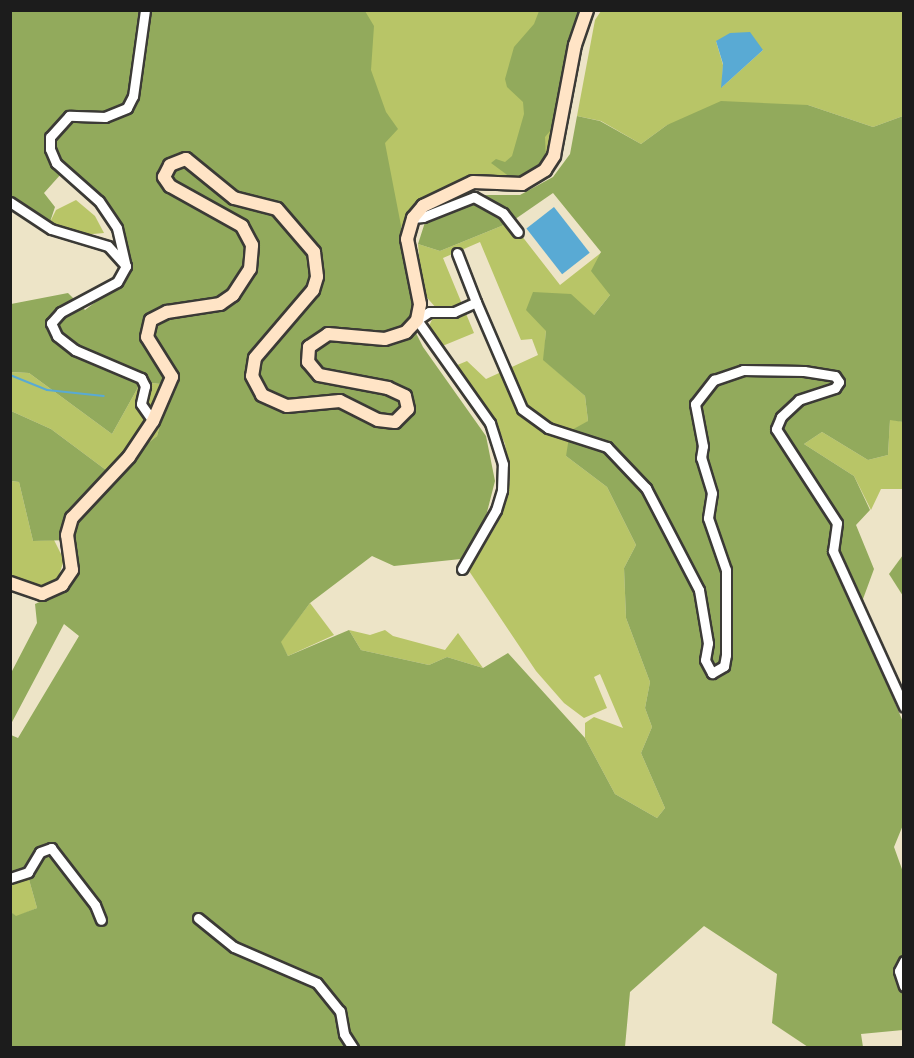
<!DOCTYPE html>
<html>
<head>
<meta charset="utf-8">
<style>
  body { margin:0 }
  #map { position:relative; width:914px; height:1058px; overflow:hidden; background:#ede4c7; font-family:Delius,sans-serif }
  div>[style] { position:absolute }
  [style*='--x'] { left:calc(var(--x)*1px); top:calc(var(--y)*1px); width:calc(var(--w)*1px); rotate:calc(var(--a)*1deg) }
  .green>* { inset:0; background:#b8c567 }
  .forest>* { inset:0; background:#92aa5c }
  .water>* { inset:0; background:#59aad4; transform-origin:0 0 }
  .stream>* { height:2px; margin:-1px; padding:0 1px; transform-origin:1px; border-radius:1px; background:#59aad4 }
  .roads { filter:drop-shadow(2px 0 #3b3a36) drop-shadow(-2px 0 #3b3a36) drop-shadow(0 2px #3b3a36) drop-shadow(0 -2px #3b3a36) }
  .street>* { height:9px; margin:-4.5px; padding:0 4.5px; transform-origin:4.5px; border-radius:4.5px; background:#fff }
  .secondary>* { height:12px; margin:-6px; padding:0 6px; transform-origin:6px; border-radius:6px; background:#ffe4c6 }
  span { translate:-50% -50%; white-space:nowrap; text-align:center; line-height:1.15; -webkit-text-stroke:6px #f6f6f2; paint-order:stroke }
  .frame { position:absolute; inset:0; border:12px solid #1c1c1c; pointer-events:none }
</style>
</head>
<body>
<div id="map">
  <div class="green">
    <i style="clip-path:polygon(347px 11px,582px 11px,549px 157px,523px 180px,482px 176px,434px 192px,418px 203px,404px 226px,396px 228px)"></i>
    <i style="clip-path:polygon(evenodd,601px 11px,903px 11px,903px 116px,873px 127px,808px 105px,667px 125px,641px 144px,601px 121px,577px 116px,595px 20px,601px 11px,716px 41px,763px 50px,722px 87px,723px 65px,716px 41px)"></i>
    <i style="clip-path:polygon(76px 200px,95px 216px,104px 233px,82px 235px,50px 222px,56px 210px)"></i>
    <i style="clip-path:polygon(511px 222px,560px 285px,602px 252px,610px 295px,594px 315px,546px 330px,544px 360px,585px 396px,588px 421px,566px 456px,607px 487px,636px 545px,624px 568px,626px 618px,650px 682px,645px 708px,652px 727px,641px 753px,665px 808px,657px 818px,615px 794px,585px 738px,585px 723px,594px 717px,623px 728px,600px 674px,594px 677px,607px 708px,584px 718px,564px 703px,536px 671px,469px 571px,497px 524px,510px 481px,505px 444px,492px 414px,455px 366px,467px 361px,486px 379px,538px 355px,532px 339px,521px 340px,480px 242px,443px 258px,474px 333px,440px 347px,429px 326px,437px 309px,422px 292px,418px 244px,440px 251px)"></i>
    <i style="clip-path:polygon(10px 372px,29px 373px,112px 434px,141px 382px,171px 385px,157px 436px,110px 473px,51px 429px,11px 411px)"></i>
    <i style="clip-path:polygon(890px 419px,903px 422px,903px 489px,881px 489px,871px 510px,854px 476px,804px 444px,822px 432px,868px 460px,888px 455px)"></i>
    <i style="clip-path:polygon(11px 481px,19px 482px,33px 541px,54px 540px,64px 560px,57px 581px,37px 587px,11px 575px)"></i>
    <i style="clip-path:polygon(310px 603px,334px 635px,288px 656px,280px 642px)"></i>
    <i style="clip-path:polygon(349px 630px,370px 635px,385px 630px,393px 636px,445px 650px,458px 633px,483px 668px,447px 657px,429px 665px,361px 650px)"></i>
    <i style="clip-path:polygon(28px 876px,37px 908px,16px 917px,11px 912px,10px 879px)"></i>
  </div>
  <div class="forest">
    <i style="clip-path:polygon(11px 11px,365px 11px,374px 26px,371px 70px,386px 112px,398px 129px,385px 143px,416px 303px,410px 321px,423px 347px,486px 436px,495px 481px,485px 520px,461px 559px,394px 566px,372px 556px,310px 603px,281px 642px,288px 656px,349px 630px,361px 650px,429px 665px,447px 657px,483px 668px,508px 653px,585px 738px,615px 794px,657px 818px,665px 808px,641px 753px,652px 727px,645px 708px,650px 682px,626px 618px,624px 568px,636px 545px,607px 487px,566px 456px,570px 431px,588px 421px,585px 396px,543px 360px,546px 331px,526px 310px,533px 292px,571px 294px,594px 315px,610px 295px,591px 271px,601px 252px,553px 193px,511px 222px,440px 251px,418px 244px,427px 216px,468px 195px,520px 195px,553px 177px,570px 154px,577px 116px,600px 121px,641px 144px,667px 125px,721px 101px,808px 105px,873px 127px,903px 116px,903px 422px,890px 420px,888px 455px,868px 460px,822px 432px,804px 444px,854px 476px,870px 510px,856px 525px,874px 569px,863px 599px,875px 655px,903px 722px,903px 825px,894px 847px,903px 872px,903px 1030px,861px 1034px,863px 1047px,808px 1047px,772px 1023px,777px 974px,704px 926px,630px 992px,625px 1047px,11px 1047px,11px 912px,16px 916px,37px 908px,28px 876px,11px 879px,11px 735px,18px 738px,79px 636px,64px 624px,11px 724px,11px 673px,37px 623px,35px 604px,67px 590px,72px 540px,33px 541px,19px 482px,11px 481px,11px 411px,51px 429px,110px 473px,157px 436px,171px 385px,141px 382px,112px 434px,29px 373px,11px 372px,11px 304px,68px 293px,85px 310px,123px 281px,132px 263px,111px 208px,61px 174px,44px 193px,55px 207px,50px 222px,11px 199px)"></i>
    <i style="clip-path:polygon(539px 11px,581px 11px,556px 124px,545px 137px,546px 160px,535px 177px,510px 177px,491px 163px,496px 159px,505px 162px,512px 156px,524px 114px,523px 102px,507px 87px,505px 79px,514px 47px,534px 24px)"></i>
    <i style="clip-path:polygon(903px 555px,903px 596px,889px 574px)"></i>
  </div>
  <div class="water">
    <i style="clip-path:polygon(750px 32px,763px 50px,721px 88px,723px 64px,716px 41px,730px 33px)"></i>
    <i style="left:554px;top:207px;width:58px;height:35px;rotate:52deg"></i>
  </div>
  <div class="stream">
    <i style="--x:10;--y:375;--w:40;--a:22"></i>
    <i style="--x:47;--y:390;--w:57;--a:6"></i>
  </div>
  <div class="roads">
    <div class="street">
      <i style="--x:145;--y:10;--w:87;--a:97.9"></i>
      <i style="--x:133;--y:96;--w:13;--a:117"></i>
      <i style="--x:127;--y:108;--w:24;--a:158"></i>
      <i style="--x:105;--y:117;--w:36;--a:-178"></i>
      <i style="--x:69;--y:116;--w:28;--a:132"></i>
      <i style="--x:50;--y:137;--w:12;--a:90"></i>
      <i style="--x:50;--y:149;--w:15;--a:67"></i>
      <i style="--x:56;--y:163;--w:57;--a:41.5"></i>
      <i style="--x:99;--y:201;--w:32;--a:56"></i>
      <i style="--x:117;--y:228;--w:39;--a:77"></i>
      <i style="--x:126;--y:266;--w:18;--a:119"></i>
      <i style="--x:117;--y:282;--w:64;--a:151.8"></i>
      <i style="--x:61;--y:312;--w:15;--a:132"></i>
      <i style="--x:51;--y:323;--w:14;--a:65"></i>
      <i style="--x:57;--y:336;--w:23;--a:38"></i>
      <i style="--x:75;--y:350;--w:72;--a:23"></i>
      <i style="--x:141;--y:378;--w:9;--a:63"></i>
      <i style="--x:145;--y:386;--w:18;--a:103"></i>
      <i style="--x:141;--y:404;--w:21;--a:55"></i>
      <i style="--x:10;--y:202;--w:49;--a:33.4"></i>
      <i style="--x:51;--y:229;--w:59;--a:16.6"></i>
      <i style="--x:108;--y:246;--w:27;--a:48"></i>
      <i style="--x:413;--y:218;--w:10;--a:-6"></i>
      <i style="--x:423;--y:217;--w:55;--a:-21.4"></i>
      <i style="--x:474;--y:197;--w:33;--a:29"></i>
      <i style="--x:503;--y:213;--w:24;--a:52"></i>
      <i style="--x:457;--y:253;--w:53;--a:68.8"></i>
      <i style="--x:462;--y:569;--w:68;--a:-60"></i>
      <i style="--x:496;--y:510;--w:21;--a:-73"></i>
      <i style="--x:502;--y:490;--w:26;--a:-88"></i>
      <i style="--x:503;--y:464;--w:43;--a:-107.6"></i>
      <i style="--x:490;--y:423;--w:126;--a:-125.3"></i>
      <i style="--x:417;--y:320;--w:14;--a:-34"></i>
      <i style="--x:429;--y:312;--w:25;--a:0"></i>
      <i style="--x:454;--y:312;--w:24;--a:-24"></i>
      <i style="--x:476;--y:302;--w:116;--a:66.7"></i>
      <i style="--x:522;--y:409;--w:32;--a:36"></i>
      <i style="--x:548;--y:428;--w:62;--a:17.9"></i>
      <i style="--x:607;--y:447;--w:57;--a:46.4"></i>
      <i style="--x:646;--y:488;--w:115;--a:62.5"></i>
      <i style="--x:699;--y:590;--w:54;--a:80.4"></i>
      <i style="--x:708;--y:643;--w:17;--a:100"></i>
      <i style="--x:705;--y:660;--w:15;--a:62"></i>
      <i style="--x:712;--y:673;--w:14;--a:-30"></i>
      <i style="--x:724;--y:666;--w:11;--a:-80"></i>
      <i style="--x:726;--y:655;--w:85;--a:-90"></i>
      <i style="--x:726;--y:570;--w:55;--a:-109.1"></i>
      <i style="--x:708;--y:518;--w:25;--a:-81"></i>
      <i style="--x:712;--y:493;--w:37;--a:-107"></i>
      <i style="--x:701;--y:458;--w:12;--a:-81"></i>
      <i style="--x:703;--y:446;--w:43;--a:-100.8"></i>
      <i style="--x:695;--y:404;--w:31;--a:-52"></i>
      <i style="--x:714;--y:380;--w:31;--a:-19"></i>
      <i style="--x:743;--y:370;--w:61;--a:0.9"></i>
      <i style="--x:804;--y:371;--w:31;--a:9"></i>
      <i style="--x:835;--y:376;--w:7;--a:56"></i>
      <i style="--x:839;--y:382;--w:7;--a:124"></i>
      <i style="--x:835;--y:388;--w:38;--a:162"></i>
      <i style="--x:799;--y:400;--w:25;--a:137"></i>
      <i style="--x:781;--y:417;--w:13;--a:113"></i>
      <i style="--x:776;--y:429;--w:112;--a:57"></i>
      <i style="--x:837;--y:523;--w:28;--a:98"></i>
      <i style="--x:833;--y:551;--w:171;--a:65.5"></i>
      <i style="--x:10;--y:878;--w:19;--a:-18"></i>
      <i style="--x:28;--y:872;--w:23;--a:-59"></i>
      <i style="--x:40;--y:852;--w:12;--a:-20"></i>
      <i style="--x:51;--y:848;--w:72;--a:52.3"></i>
      <i style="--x:95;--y:905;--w:16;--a:68"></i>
      <i style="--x:198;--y:918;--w:46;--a:38.9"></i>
      <i style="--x:234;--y:947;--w:90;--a:23.4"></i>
      <i style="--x:317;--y:983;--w:36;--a:51"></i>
      <i style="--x:340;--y:1011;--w:23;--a:80"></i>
      <i style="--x:344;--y:1034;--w:17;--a:57"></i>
      <i style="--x:904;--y:961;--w:11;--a:117"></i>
      <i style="--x:899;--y:971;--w:16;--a:72"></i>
    </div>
    <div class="secondary">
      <i style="--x:10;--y:583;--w:34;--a:19"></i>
      <i style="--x:42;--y:594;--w:22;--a:-24"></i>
      <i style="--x:62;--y:585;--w:18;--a:-56"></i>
      <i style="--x:72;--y:570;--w:35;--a:-98"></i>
      <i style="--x:67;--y:535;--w:18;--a:-74"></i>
      <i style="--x:72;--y:518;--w:83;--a:-46.9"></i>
      <i style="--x:129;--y:457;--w:43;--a:-56.3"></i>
      <i style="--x:153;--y:421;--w:48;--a:-66.6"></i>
      <i style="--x:172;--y:377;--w:47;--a:-122"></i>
      <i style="--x:147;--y:337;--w:17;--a:-77"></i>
      <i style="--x:151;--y:320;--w:18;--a:-27"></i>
      <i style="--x:167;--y:312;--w:54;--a:-8.6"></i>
      <i style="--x:220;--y:304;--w:16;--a:-35"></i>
      <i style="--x:233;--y:295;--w:31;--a:-57"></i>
      <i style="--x:250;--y:269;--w:24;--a:-85"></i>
      <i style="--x:252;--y:245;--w:21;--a:-118"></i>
      <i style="--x:242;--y:226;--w:82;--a:-150.9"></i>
      <i style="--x:170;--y:186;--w:11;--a:-124"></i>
      <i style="--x:164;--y:177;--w:13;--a:-63"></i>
      <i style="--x:170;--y:165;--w:17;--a:-21"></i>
      <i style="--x:186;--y:159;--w:62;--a:39.1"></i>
      <i style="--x:234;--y:198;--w:44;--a:14.3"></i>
      <i style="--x:277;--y:209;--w:57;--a:49.3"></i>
      <i style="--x:314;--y:252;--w:25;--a:83"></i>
      <i style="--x:317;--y:277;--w:14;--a:107"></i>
      <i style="--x:313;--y:290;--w:89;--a:130.5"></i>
      <i style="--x:255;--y:358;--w:18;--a:99"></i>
      <i style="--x:252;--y:376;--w:21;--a:62"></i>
      <i style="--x:262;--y:395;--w:27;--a:24"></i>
      <i style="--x:287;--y:406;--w:53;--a:-5.4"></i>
      <i style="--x:340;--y:401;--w:42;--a:26.6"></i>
      <i style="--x:378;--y:420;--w:17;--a:7"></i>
      <i style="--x:395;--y:422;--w:18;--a:-45"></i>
      <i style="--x:408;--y:409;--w:13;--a:-103"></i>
      <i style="--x:405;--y:396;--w:19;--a:-155"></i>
      <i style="--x:388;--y:388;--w:70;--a:-169.3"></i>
      <i style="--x:319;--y:375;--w:17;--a:-130"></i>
      <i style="--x:308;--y:362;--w:15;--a:-86"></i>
      <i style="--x:309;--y:347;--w:23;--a:-34"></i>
      <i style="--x:328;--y:334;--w:57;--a:5"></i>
      <i style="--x:385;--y:339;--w:22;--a:-18"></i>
      <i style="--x:406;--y:332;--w:16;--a:-47"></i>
      <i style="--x:417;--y:320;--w:16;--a:-79"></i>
      <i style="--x:420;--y:304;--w:66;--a:-101.3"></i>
      <i style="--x:407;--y:239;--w:22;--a:-74"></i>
      <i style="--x:413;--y:218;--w:16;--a:-50"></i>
      <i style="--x:423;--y:206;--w:55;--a:-25.6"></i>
      <i style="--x:473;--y:182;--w:49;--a:2.3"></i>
      <i style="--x:522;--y:184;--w:27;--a:-31"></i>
      <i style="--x:545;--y:170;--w:17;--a:-57"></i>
      <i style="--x:554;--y:156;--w:113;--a:-79.3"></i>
      <i style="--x:575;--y:45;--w:37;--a:-71"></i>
    </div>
  </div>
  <div class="frame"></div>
</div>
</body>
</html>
